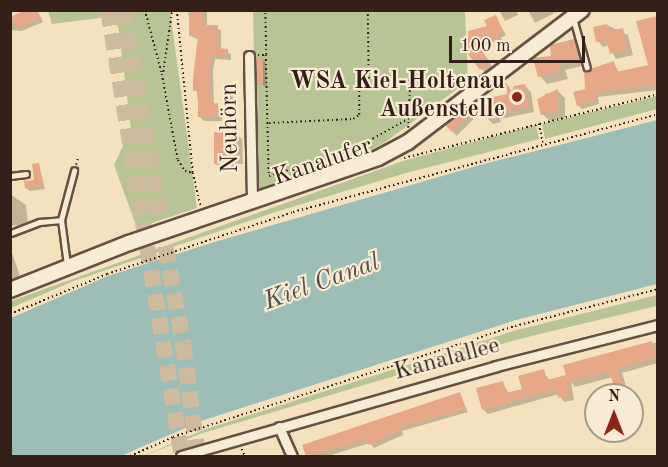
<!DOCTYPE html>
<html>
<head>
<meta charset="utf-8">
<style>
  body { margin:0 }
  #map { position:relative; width:668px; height:467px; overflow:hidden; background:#f4e2be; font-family:"Old Standard TT",serif }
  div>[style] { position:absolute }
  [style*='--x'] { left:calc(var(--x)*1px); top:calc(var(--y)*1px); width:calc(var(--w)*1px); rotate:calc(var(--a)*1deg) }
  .green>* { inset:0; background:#b9c494 }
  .water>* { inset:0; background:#9dbdb7 }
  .shadow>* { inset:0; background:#0003; transform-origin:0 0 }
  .building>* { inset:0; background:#e6a888; transform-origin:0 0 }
  .highway-tunnel>* { height:16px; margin-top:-8px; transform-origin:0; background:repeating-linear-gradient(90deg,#cebb9d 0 16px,transparent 0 24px) }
  .path>* { height:1.5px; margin-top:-0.75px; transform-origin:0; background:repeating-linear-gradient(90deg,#352019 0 1.5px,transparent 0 4.5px) }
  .roads { filter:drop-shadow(2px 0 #655042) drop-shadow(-2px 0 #655042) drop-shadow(0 2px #655042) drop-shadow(0 -2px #655042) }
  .lane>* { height:4.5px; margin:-2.25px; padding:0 2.25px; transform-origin:2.25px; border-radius:2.25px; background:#f8ecd5 }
  .street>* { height:9px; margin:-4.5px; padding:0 4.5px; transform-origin:4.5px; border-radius:4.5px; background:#f8ecd5 }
  .secondary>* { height:14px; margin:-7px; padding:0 7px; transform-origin:7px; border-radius:7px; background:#f8ecd5 }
  .dots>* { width:16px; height:16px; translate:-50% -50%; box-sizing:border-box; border:3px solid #f8ecd5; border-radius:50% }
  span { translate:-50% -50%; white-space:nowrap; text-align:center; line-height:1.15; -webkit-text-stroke:4.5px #f8ecd5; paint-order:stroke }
  .poi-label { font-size:24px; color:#352019; font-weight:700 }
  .right { translate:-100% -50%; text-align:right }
  .street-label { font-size:24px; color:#352019 }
  .water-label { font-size:26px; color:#544f48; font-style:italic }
  .frame { position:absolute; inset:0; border:12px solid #352019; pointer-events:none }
  .north { position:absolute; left:584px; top:383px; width:60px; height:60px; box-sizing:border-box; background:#f8ecd5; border:2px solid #aa9a8a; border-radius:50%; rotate:0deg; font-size:16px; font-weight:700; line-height:24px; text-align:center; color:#352019 }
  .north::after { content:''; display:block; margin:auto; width:21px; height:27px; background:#8f2418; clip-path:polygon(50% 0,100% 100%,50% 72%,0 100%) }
  .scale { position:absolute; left:449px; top:36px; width:136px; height:27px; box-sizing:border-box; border:3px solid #352019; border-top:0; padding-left:8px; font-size:18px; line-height:21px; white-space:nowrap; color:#352019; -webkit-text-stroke:4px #f8ecd5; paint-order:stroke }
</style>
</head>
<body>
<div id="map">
  <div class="green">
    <i style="clip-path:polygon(48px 11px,170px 11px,197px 208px,137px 228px,114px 165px,131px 129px,117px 16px,52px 24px)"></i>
    <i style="clip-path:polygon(253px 11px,465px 11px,468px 81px,384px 143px,358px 157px,257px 191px)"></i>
    <i style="clip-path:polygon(657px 96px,657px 109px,545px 139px,542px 124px)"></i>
    <i style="clip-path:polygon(536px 125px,539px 139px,406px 173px,275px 212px,74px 281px,11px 308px,11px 301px,403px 161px)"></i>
    <i style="clip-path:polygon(657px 295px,657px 306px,519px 339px,203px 433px,143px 456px,203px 430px,517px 330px)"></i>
  </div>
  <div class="water">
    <i style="clip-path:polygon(657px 120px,657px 284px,516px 320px,201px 421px,121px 456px,11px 456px,11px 318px,108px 276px,211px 243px,480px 165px)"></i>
  </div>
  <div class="shadow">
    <i style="clip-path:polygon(30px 10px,37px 10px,43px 22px,22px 31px,10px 30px,10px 19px)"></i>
    <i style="clip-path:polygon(188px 10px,207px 10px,207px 26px,221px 30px,221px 50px,231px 54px,231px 60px,215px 59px,213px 71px,214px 105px,222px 109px,222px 121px,204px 121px,200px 117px,195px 78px,199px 40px,191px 36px)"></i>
    <i style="clip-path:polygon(499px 10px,516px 10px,518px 15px,505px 21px)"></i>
    <i style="clip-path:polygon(528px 10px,560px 10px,535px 23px)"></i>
    <i style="clip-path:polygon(496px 17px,506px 35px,501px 38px,503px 43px,498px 45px,494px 41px,479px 48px,492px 66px,484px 72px,470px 53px)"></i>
    <i style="clip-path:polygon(657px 17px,658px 90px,598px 97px,599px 104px,582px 109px,578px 105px,587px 90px,614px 63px,619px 73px,650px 67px)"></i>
    <i style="clip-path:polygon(607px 25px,628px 35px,633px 55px,616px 59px,609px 45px,603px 47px,598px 41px)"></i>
    <i style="clip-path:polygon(574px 41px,581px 49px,586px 65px,565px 70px,568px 79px,547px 84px,540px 76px,552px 57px)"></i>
    <i style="clip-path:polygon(263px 60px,266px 63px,267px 87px,258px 83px)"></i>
    <i style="clip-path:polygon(525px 86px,531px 92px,534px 112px,500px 119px,501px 122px,493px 124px,487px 118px,491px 104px)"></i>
    <i style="clip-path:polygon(558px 91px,565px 98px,565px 118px,550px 121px,542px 114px,545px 94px)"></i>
    <i style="clip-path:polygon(226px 93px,236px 97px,236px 106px,226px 103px)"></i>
    <i style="left:466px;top:111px;width:11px;height:24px;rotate:45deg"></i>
    <i style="clip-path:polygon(236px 133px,242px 139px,243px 164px,236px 164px,236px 169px,221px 169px,216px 164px)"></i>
    <i style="clip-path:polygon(39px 165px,45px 189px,30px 191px,26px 188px,35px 181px)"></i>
    <i style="clip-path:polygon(10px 194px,26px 205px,28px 224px,10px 226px)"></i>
    <i style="clip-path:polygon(10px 247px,22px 282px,10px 287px)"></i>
    <i style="clip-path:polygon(658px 342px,658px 363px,622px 373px,627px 389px,621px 391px,613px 377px,575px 387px,571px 382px,574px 400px,564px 402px,559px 394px,488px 414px,483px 409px,502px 382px,509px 394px,523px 390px,543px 371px,550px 381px,566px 377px,570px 381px,565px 366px)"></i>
    <i style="clip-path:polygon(460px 394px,468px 412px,402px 431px,403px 435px,374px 448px,370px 443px,328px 456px,307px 456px,304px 446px)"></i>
  </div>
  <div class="building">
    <i style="clip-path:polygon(26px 10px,37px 10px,40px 19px,17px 28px,12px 16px)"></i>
    <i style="clip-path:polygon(189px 10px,204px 10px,204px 25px,218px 25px,218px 48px,228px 49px,228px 56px,211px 56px,210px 66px,211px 104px,218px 103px,218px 117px,198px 117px,198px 91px,193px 91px,193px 78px,198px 36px,189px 36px)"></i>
    <i style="clip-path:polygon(496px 15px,503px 32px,498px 34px,501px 39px,494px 42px,492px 38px,477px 44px,490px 62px,480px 70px,468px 54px,468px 31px,487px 26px,484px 20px)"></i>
    <i style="clip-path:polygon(657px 16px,657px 85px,595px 93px,596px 101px,577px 106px,573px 92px,585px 89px,584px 71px,614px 61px,616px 72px,648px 65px,636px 21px)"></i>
    <i style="clip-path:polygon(607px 24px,609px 31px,623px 28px,628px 50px,610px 54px,606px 40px,596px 42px,593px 27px)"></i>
    <i style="clip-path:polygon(574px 39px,579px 57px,559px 62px,561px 71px,538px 77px,533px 58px,551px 56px,550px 45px)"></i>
    <i style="left:256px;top:58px;width:7px;height:26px"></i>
    <i style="clip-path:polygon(505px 82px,512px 91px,514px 86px,525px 84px,529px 107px,495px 113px,496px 116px,486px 119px,482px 104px,489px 103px,488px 98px,507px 94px)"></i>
    <i style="clip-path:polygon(558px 89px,558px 110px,541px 115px,537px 99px)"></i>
    <i style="left:466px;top:109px;width:8px;height:26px;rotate:50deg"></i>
    <i style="clip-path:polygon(214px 132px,237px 132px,238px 159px,231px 159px,231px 164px,214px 164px)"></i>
    <i style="clip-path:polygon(39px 163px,43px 186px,25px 188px,24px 181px,34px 180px,32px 164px)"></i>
    <i style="clip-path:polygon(652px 341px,656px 357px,617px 368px,622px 383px,614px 386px,609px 371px,568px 382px,563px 365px)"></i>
    <i style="clip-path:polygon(544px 369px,547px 380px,566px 375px,570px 395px,558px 398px,556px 389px,482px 410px,476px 388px,503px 381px,506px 393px,522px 389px,518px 376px)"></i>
    <i style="clip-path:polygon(460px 392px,466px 409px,399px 427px,401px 431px,369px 445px,367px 440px,306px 456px,302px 445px)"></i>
  </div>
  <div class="highway-tunnel">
    <i style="--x:108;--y:10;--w:452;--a:80.6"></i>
    <i style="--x:123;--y:10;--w:339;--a:79.8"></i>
    <i style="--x:183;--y:344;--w:113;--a:82.4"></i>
  </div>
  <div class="path">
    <i style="--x:145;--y:10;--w:66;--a:75.1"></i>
    <i style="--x:162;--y:74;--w:87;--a:79.5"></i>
    <i style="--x:178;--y:160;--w:13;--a:58"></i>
    <i style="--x:185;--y:171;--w:8;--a:14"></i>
    <i style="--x:177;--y:10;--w:164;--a:84.4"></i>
    <i style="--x:193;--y:173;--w:36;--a:77"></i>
    <i style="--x:368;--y:10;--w:71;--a:89.2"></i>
    <i style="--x:258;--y:55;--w:8;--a:0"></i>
    <i style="--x:266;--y:55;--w:45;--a:-91.3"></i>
    <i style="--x:266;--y:55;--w:121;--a:88.6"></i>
    <i style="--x:269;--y:176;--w:88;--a:-17.2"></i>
    <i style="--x:353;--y:150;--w:64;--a:-29.7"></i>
    <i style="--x:163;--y:72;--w:63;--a:-81.7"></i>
    <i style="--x:269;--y:123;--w:84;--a:-2.7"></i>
    <i style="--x:353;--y:119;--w:7;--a:-34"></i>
    <i style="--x:359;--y:115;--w:33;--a:-90"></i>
    <i style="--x:359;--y:82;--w:99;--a:-1.7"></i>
    <i style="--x:539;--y:124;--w:19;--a:78"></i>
    <i style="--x:408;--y:128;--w:46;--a:-87.5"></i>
    <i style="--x:404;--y:158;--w:262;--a:-14.1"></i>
    <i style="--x:76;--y:165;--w:8;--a:-76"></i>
    <i style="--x:10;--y:314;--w:105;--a:-22.4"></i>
    <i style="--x:107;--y:274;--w:196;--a:-18.4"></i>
    <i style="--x:293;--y:212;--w:378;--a:-15"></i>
    <i style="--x:242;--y:449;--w:8;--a:67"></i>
    <i style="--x:130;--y:456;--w:47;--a:-23.8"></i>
    <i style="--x:173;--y:437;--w:360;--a:-18"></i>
    <i style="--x:515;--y:326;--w:148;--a:-14.5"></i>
  </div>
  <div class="roads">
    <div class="lane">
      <i style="--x:574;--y:20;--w:49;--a:74.5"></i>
      <i style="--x:10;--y:176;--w:16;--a:-7"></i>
      <i style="--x:11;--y:233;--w:31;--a:-21"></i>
      <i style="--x:40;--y:222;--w:21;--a:-5"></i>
      <i style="--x:67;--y:265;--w:45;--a:-97.6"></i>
      <i style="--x:61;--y:220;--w:51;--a:-75.1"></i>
    </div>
    <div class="street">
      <i style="--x:249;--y:56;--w:144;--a:88.8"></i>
      <i style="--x:279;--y:427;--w:32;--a:66"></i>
      <i style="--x:181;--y:456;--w:328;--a:-15.9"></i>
      <i style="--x:496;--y:366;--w:167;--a:-14.2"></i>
    </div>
    <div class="secondary">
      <i style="--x:10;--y:290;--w:128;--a:-21.6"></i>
      <i style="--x:129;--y:243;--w:263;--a:-18.8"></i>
      <i style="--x:378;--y:158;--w:34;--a:-28"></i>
      <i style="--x:408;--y:142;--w:218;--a:-37.2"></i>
    </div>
  </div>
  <div class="dots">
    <i style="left:517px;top:97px;background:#8f2418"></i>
  </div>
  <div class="poi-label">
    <span class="right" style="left:505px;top:97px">WSA Kiel-Holtenau<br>Außenstelle</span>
  </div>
  <div class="street-label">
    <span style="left:231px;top:128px;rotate:-91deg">Neuhörn</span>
    <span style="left:323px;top:163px;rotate:-19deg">Kanalufer</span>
    <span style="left:447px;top:360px;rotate:-15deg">Kanalallee</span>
  </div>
  <div class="water-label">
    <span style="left:322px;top:283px;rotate:-20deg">Kiel Canal</span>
  </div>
  <div class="frame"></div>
  <div class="north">N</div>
  <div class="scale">100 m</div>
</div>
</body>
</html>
